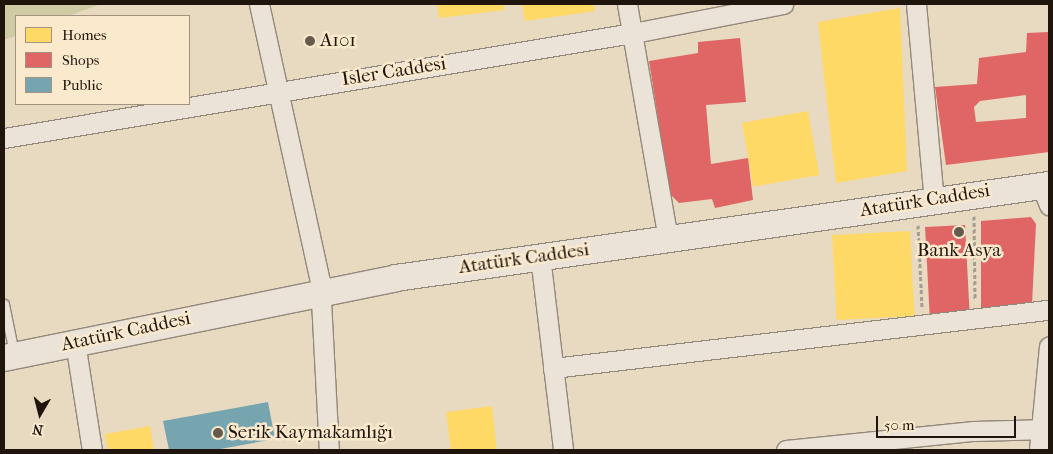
<!DOCTYPE html>
<html>
<head>
<meta charset="utf-8">
<style>
  body { margin:0 }
  #map { position:relative; width:1053px; height:454px; overflow:hidden; background:#e8d9c1; font-family:"IM FELL French Canon",serif }
  div>[style] { position:absolute }
  [style*='--x'] { left:calc(var(--x)*1px); top:calc(var(--y)*1px); width:calc(var(--w)*1px); rotate:calc(var(--a)*1deg) }
  .green>* { inset:0; background:#cfcca5 }
  .homes>* { inset:0; background:#ffd966; transform-origin:0 0 }
  .shops>* { inset:0; background:#e06666; transform-origin:0 0 }
  .public>* { inset:0; background:#76a5af }
  .path>* { height:3px; margin-top:-1.5px; transform-origin:0; background:repeating-linear-gradient(90deg,#a39d93 0 4px,transparent 0 6.5px) }
  .roads { filter:drop-shadow(1px 0 #92887a) drop-shadow(-1px 0 #92887a) drop-shadow(0 1px #92887a) drop-shadow(0 -1px #92887a) }
  .lane>* { height:9px; margin:-4.5px; padding:0 4.5px; transform-origin:4.5px; border-radius:4.5px; background:#ebe3d8 }
  .street>* { height:19px; margin:-9.5px; padding:0 9.5px; transform-origin:9.5px; border-radius:9.5px; background:#ebe3d8 }
  .secondary>* { height:26px; margin:-13px; padding:0 13px; transform-origin:13px; border-radius:13px; background:#ebe3d8 }
  .dots>* { width:14px; height:14px; translate:-50% -50%; box-sizing:border-box; border:2px solid #fae9cd; border-radius:50% }
  span { translate:-50% -50%; white-space:nowrap; text-align:center; line-height:1.15; -webkit-text-stroke:5px #fae9cd; paint-order:stroke }
  .poi-label { font-size:19px; color:#1f150c }
  .left { translate:0 -50%; text-align:left }
  .street-label { font-size:19px; color:#1f150c }
  .frame { position:absolute; inset:0; border:5px solid #1f150c; pointer-events:none }
  .legend { position:absolute; left:15px; top:15px; width:175px; height:90px; box-sizing:border-box; background:#fae9cd; border:1px solid #a29480; margin:0; padding:6px 9px; list-style:none; font-size:15px; color:#1f150c }
  .legend li { display:flex; align-items:center; gap:10px; height:25px }
  .legend b { width:25px; border:1px solid #a29480 }
  .north { position:absolute; left:15px; top:389px; width:50px; height:50px; -webkit-text-stroke:4px #fae9cd; paint-order:stroke; rotate:188deg; font-size:14px; font-weight:700; line-height:20px; text-align:center; color:#1f150c }
  .north::after { content:''; display:block; margin:auto; width:18px; height:22px; background:#1f150c; clip-path:polygon(50% 0,100% 100%,50% 72%,0 100%) }
  .scale { position:absolute; left:876px; top:416px; width:140px; height:22px; box-sizing:border-box; border:2px solid #1f150c; border-top:0; padding-left:6px; font-size:15px; line-height:18px; white-space:nowrap; color:#1f150c; -webkit-text-stroke:4px #fae9cd; paint-order:stroke }
</style>
</head>
<body>
<div id="map">
  <div class="green">
    <i style="clip-path:polygon(4px 4px,101px 4px,68px 16px,16px 16px,16px 36px,4px 40px)"></i>
  </div>
  <div class="homes">
    <i style="clip-path:polygon(437px 4px,504px 4px,505px 10px,439px 18px)"></i>
    <i style="clip-path:polygon(522px 4px,594px 4px,595px 11px,525px 21px)"></i>
    <i style="clip-path:polygon(900px 8px,907px 171px,836px 183px,818px 22px)"></i>
    <i style="left:808px;top:111px;width:65px;height:67px;rotate:80deg"></i>
    <i style="left:910px;top:231px;width:85px;height:78px;rotate:87deg"></i>
    <i style="clip-path:polygon(492px 406px,497px 450px,451px 450px,446px 412px)"></i>
    <i style="clip-path:polygon(150px 426px,154px 450px,108px 450px,105px 434px)"></i>
  </div>
  <div class="shops">
    <i style="clip-path:polygon(evenodd,1049px 32px,1049px 152px,946px 165px,935px 87px,977px 84px,979px 58px,1026px 52px,1027px 33px,1049px 32px,1026px 95px,1026px 118px,976px 122px,974px 107px,980px 101px,1026px 95px)"></i>
    <i style="clip-path:polygon(740px 38px,746px 102px,706px 105px,711px 164px,748px 158px,753px 200px,715px 208px,712px 199px,679px 203px,670px 194px,649px 61px,698px 53px,698px 42px)"></i>
    <i style="clip-path:polygon(1031px 217px,1036px 224px,1032px 304px,981px 312px,981px 221px)"></i>
    <i style="left:965px;top:225px;width:90px;height:40px;rotate:87deg"></i>
  </div>
  <div class="public">
    <i style="clip-path:polygon(268px 402px,275px 439px,215px 450px,169px 450px,163px 421px)"></i>
  </div>
  <div class="path">
    <i style="--x:974;--y:216;--w:84;--a:89.3"></i>
    <i style="--x:918;--y:225;--w:83;--a:87.2"></i>
  </div>
  <div class="roads">
    <div class="lane">
      <i style="--x:4;--y:304;--w:50;--a:78.5"></i>
    </div>
    <div class="street">
      <i style="--x:259;--y:4;--w:284;--a:77.6"></i>
      <i style="--x:320;--y:281;--w:169;--a:87"></i>
      <i style="--x:627;--y:4;--w:239;--a:80.1"></i>
      <i style="--x:916;--y:4;--w:197;--a:84.8"></i>
      <i style="--x:4;--y:138;--w:638;--a:-9.48"></i>
      <i style="--x:633;--y:33;--w:153;--a:-10.9"></i>
      <i style="--x:1041;--y:185;--w:22;--a:68"></i>
      <i style="--x:540;--y:256;--w:195;--a:83.2"></i>
      <i style="--x:75;--y:342;--w:109;--a:81.1"></i>
      <i style="--x:553;--y:368;--w:499;--a:-6.7"></i>
      <i style="--x:786;--y:450;--w:189;--a:-5.8"></i>
      <i style="--x:974;--y:431;--w:75;--a:-1.5"></i>
      <i style="--x:1039;--y:450;--w:104;--a:-84.5"></i>
    </div>
    <div class="secondary">
      <i style="--x:4;--y:358;--w:400;--a:-11.5"></i>
      <i style="--x:396;--y:278;--w:660;--a:-8.11"></i>
    </div>
  </div>
  <div class="dots">
    <i style="left:310px;top:41px;background:#655a4b"></i>
    <i style="left:959px;top:232px;background:#655a4b"></i>
    <i style="left:218px;top:433px;background:#655a4b"></i>
  </div>
  <div class="poi-label">
    <span class="left" style="left:320px;top:41px">A101</span>
    <span style="left:959px;top:251px">Bank Asya</span>
    <span class="left" style="left:228px;top:433px">Serik Kaymakamlığı</span>
  </div>
  <div class="street-label">
    <span style="left:394px;top:72px;rotate:-9deg">Isler Caddesi</span>
    <span style="left:925px;top:201px;rotate:-9deg">Atatürk Caddesi</span>
    <span style="left:524px;top:259px;rotate:-8deg">Atatürk Caddesi</span>
    <span style="left:126px;top:332px;rotate:-12deg">Atatürk Caddesi</span>
  </div>
  <div class="frame"></div>
  <ul class="legend">
  <li><b style="height:14px;background:#ffd966"></b>Homes</li>
  <li><b style="height:14px;background:#e06666"></b>Shops</li>
  <li><b style="height:14px;background:#76a5af"></b>Public</li>
  </ul>
  <div class="north">N</div>
  <div class="scale">50 m</div>
</div>
</body>
</html>
